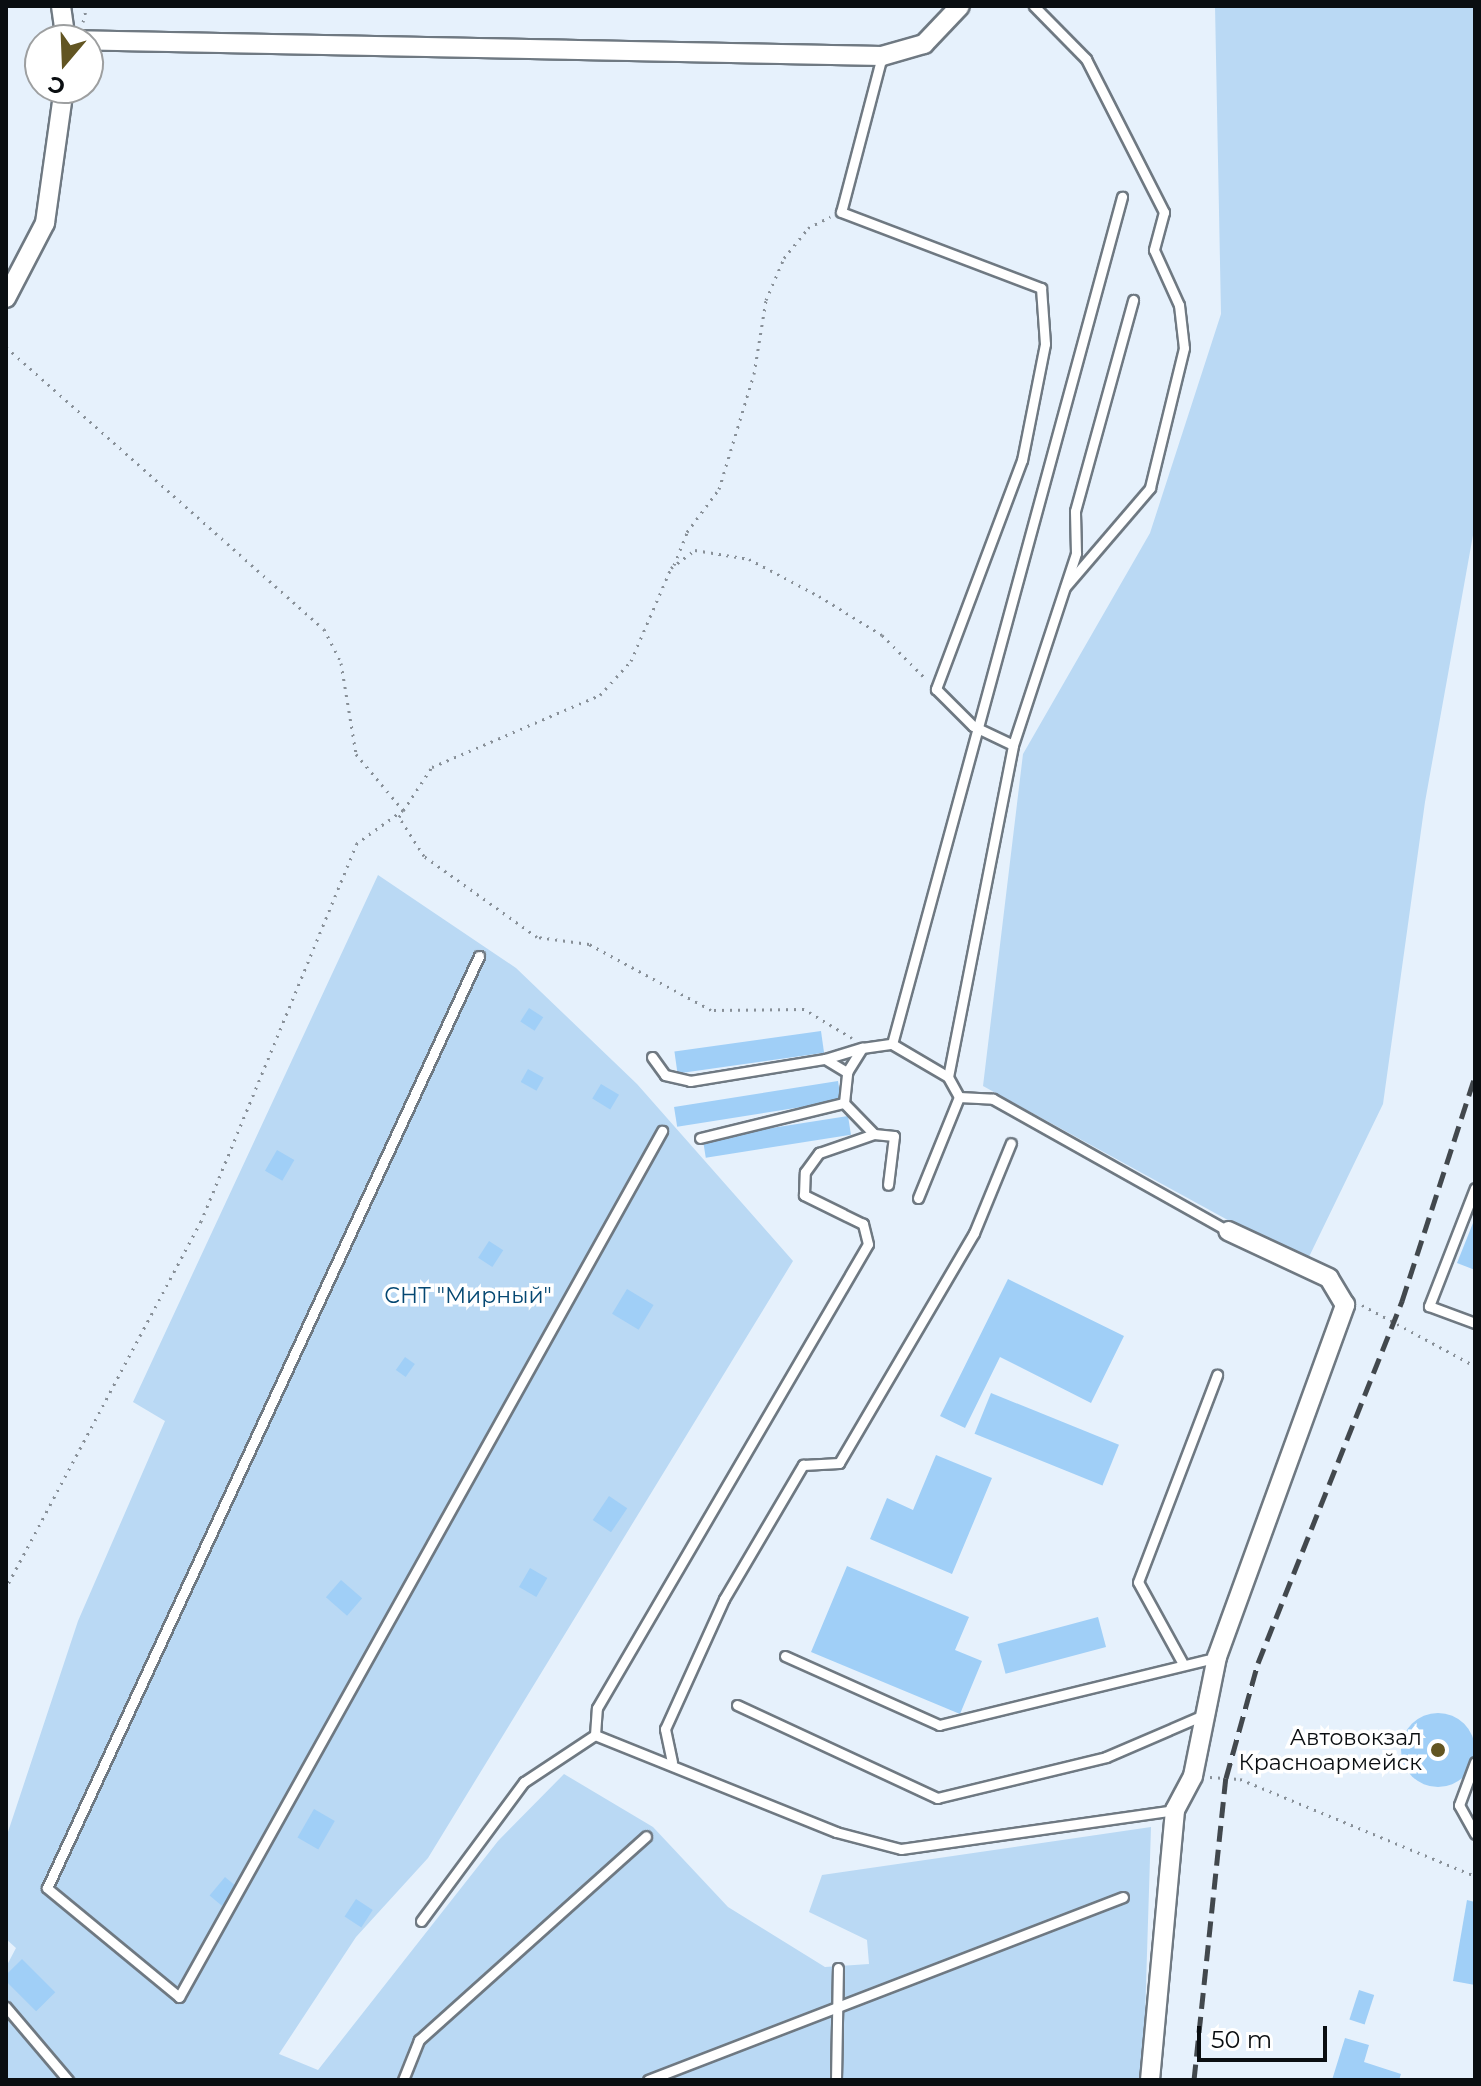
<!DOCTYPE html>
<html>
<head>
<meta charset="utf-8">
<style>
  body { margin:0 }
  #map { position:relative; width:1481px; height:2086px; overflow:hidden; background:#e6f1fc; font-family:Montserrat,sans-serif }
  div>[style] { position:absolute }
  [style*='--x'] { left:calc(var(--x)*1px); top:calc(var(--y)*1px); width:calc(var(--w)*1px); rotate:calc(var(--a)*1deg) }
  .green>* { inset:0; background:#bad9f4 }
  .building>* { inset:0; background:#a0cff7; transform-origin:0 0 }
  .round { border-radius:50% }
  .path>* { height:3px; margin-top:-1.5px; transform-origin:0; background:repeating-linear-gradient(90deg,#889098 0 2px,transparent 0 8px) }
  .roads { filter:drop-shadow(2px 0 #6f7982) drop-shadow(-2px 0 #6f7982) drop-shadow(0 2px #6f7982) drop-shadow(0 -2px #6f7982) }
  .lane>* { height:9px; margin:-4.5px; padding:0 4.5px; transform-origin:4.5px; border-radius:4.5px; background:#fff }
  .street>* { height:18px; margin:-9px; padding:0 9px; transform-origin:9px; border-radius:9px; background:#fff }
  .rail>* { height:5px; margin-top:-2.5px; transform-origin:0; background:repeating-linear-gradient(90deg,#42484d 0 16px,transparent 0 24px) }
  .dots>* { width:22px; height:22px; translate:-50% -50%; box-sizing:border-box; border:4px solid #fff; border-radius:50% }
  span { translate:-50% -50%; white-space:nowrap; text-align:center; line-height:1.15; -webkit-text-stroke:7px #fff; paint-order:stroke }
  .park-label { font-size:22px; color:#054872 }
  .poi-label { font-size:22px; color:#0a0e11 }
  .right { translate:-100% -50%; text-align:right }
  .frame { position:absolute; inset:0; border:8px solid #0a0e11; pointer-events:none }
  .north { position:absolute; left:24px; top:24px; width:80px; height:80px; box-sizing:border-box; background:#fff; border:2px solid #9d9fa0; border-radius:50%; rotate:199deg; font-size:22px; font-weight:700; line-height:32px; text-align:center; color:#0a0e11 }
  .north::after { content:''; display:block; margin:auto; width:28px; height:36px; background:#625522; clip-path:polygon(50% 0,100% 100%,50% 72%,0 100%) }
  .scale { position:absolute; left:1197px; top:2026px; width:130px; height:36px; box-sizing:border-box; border:4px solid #0a0e11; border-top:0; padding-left:10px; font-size:24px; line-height:28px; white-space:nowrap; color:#0a0e11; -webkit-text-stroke:6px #fff; paint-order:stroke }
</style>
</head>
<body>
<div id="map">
  <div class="green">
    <i style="clip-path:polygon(1215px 6px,1475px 6px,1475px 524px,1425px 802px,1383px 1104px,1306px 1263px,983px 1086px,1023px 754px,1150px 533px,1221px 314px)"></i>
    <i style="clip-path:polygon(378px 875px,516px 968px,637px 1084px,793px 1261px,428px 1858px,356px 1937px,279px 2054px,318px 2070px,498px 1841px,564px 1774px,653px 1827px,728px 1907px,825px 1967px,869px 1964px,867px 1940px,809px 1912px,822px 1875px,1151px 1827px,1143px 2080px,6px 2080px,6px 1967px,16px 1948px,6px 1939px,6px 1838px,78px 1621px,165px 1421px,133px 1402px)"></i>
  </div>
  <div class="building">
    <i style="left:529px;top:1008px;width:17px;height:16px;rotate:33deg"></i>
    <i style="left:821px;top:1031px;width:22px;height:148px;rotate:82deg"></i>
    <i style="left:528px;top:1069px;width:18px;height:15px;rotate:29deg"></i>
    <i style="left:838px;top:1081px;width:20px;height:166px;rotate:81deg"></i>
    <i style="left:601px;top:1084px;width:21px;height:17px;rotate:31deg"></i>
    <i style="left:848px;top:1116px;width:19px;height:147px;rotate:81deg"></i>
    <i style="left:277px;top:1150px;width:20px;height:24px;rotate:30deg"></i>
    <i style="clip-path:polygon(1475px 1218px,1475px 1270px,1457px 1263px)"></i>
    <i style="left:489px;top:1241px;width:17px;height:20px;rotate:33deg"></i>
    <i style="clip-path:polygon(1008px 1279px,1124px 1336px,1091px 1403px,1000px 1357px,965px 1428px,940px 1416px)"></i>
    <i style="left:627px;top:1289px;width:31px;height:29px;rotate:31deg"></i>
    <i style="left:405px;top:1357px;width:12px;height:16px;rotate:35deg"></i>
    <i style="left:991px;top:1393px;width:138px;height:44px;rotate:22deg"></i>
    <i style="clip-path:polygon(936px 1455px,992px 1478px,952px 1574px,870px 1539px,887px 1498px,913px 1510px)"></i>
    <i style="left:609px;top:1496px;width:22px;height:29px;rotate:34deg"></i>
    <i style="clip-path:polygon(847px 1566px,969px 1617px,955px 1650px,982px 1661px,960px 1714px,811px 1652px)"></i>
    <i style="left:530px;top:1568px;width:20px;height:22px;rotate:30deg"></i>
    <i style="left:341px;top:1580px;width:28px;height:23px;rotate:41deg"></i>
    <i style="left:1098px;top:1617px;width:31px;height:104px;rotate:75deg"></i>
    <i class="round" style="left:1401px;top:1713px;width:74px;height:74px"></i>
    <i style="left:314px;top:1809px;width:24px;height:33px;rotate:30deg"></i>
    <i style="left:225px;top:1877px;width:16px;height:24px;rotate:40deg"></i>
    <i style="left:356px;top:1899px;width:20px;height:21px;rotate:33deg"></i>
    <i style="clip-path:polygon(1467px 1900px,1475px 1902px,1475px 1985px,1453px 1981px)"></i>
    <i style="left:22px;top:1959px;width:47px;height:27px;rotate:45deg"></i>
    <i style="left:1359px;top:1990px;width:16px;height:31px;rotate:18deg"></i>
    <i style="clip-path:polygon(1345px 2038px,1369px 2045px,1364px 2062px,1401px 2074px,1399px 2080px,1332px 2080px)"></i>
  </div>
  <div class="path">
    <i style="--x:83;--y:22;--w:16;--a:-76"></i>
    <i style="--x:6;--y:347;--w:425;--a:41.6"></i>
    <i style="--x:324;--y:629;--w:38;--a:63"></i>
    <i style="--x:341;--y:663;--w:92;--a:80.6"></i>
    <i style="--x:356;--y:754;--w:73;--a:50"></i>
    <i style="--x:403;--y:810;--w:57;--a:144.3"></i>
    <i style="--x:357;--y:843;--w:409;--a:112.4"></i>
    <i style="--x:201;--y:1221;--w:416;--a:118"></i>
    <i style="--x:674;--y:565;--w:35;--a:-68"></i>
    <i style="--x:687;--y:532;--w:54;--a:-53.3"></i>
    <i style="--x:719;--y:489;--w:120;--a:-73.1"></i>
    <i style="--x:754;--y:374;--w:75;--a:-80.8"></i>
    <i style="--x:766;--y:300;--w:46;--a:-66.8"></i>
    <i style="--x:784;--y:258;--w:38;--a:-51"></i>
    <i style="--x:808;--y:228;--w:25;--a:-27"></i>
    <i style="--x:852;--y:1038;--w:56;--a:-148.9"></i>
    <i style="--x:804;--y:1009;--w:93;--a:179.4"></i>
    <i style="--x:711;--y:1010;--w:139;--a:-151.6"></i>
    <i style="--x:589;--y:944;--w:52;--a:-172.3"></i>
    <i style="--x:537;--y:937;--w:139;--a:-144.4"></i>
    <i style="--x:424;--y:856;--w:46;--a:-122.7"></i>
    <i style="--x:399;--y:817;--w:60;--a:-56.6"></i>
    <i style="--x:432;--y:767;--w:183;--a:-23.2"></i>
    <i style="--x:600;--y:695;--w:46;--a:-47.6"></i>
    <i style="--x:631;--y:661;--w:101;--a:-66.7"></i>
    <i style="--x:671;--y:568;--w:30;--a:-37"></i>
    <i style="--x:695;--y:550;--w:55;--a:9.5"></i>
    <i style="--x:749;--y:559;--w:79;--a:27.9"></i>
    <i style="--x:819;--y:596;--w:74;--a:31.8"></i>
    <i style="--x:882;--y:635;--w:61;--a:45"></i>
    <i style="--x:1362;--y:1305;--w:128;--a:28.4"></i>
    <i style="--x:1210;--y:1777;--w:30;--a:4"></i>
    <i style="--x:1240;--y:1779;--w:254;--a:22.4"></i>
  </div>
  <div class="roads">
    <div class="lane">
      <i style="--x:1034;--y:6;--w:74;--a:45.5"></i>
      <i style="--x:1086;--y:59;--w:172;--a:63"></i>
      <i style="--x:1164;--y:212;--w:39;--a:105"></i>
      <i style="--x:1154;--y:250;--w:60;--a:65.6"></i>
      <i style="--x:1179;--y:305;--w:43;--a:83.4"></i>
      <i style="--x:1184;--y:348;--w:144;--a:103.7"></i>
      <i style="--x:1150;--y:488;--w:129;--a:130.6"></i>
      <i style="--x:882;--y:56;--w:161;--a:104.7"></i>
      <i style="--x:841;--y:212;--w:214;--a:20.8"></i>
      <i style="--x:1041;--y:288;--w:56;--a:85.9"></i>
      <i style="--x:1045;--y:344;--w:118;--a:101.2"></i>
      <i style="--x:1022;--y:460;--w:245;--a:110.6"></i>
      <i style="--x:936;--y:689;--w:52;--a:45"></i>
      <i style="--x:973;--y:726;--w:44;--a:25.4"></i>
      <i style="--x:479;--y:956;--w:1027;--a:114.87"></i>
      <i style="--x:47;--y:1888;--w:171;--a:39.5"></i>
      <i style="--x:179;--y:1997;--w:992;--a:-60.85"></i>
      <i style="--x:892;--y:1044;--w:878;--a:-74.81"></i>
      <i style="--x:652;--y:1057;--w:22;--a:54"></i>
      <i style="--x:665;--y:1075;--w:26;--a:13"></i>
      <i style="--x:690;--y:1081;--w:137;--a:-9.3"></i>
      <i style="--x:825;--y:1059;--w:26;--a:31"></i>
      <i style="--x:825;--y:1059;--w:39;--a:-17"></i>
      <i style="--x:948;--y:1077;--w:338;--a:-78.9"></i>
      <i style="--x:1013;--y:745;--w:202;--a:-71.8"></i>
      <i style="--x:1076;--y:553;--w:42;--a:-91.4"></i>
      <i style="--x:1075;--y:511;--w:219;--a:-74.6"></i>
      <i style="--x:959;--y:1097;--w:34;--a:3"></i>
      <i style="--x:993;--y:1099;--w:270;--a:29.3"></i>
      <i style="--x:874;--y:1134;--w:20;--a:6"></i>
      <i style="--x:894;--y:1136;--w:49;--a:97"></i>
      <i style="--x:700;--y:1138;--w:148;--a:-13.7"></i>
      <i style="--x:1475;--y:1188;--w:127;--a:111.3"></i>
      <i style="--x:1429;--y:1306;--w:49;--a:20.3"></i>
      <i style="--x:785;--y:1656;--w:169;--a:24.1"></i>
      <i style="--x:939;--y:1725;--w:286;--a:-13.7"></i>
      <i style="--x:1182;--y:1662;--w:91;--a:-118.8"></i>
      <i style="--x:1138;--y:1582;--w:222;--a:-69.1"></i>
      <i style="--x:737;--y:1705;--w:221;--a:24.9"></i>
      <i style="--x:937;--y:1798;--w:174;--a:-13.6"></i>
      <i style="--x:1106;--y:1757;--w:109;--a:-23.3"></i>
      <i style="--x:595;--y:1735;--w:27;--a:-86"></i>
      <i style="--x:597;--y:1708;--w:537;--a:-59.71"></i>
      <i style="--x:868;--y:1244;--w:21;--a:-104"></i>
      <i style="--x:863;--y:1224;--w:66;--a:-153.8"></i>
      <i style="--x:804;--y:1195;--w:23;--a:-88"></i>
      <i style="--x:805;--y:1172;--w:24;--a:-54"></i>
      <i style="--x:819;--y:1153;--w:58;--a:-19.1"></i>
      <i style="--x:874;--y:1134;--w:43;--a:-134.1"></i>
      <i style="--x:844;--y:1103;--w:31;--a:-84"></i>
      <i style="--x:847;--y:1072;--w:28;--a:-58"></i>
      <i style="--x:862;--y:1048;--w:30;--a:-8"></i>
      <i style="--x:892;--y:1044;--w:65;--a:30.5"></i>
      <i style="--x:948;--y:1077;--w:23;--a:61"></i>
      <i style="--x:959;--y:1097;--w:109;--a:112.1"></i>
      <i style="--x:672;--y:1762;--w:34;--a:-102"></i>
      <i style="--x:665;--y:1729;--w:143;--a:-65.6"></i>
      <i style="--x:724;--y:1599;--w:156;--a:-59.5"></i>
      <i style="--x:803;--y:1465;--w:36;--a:-3"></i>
      <i style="--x:839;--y:1463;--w:267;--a:-59.6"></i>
      <i style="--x:974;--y:1233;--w:97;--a:-67.7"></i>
      <i style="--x:1475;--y:1762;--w:46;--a:110.4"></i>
      <i style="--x:1459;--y:1805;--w:33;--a:61"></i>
      <i style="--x:421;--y:1921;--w:173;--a:-53.5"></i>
      <i style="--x:524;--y:1782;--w:85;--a:-33.5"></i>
      <i style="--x:595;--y:1735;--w:260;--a:21.9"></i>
      <i style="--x:836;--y:1832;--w:67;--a:14.7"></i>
      <i style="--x:901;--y:1849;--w:277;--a:-8.1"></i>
      <i style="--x:6;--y:2007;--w:96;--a:49.7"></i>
      <i style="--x:403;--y:2080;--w:43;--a:-68.2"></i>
      <i style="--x:419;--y:2040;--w:305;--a:-41.9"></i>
      <i style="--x:648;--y:2080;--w:509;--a:-21.07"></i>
      <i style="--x:836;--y:2080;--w:112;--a:-89"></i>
    </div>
    <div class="street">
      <i style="--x:61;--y:6;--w:34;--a:82"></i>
      <i style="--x:66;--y:40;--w:816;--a:1.12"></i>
      <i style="--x:882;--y:56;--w:44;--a:-15.9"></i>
      <i style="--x:924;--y:44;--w:52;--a:-46.5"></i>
      <i style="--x:6;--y:298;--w:85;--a:-62.5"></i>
      <i style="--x:45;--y:223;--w:136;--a:-82"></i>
      <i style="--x:1150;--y:2080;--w:271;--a:-84.7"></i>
      <i style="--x:1175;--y:1810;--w:38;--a:-62"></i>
      <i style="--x:1193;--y:1776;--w:121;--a:-78.6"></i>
      <i style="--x:1217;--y:1657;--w:375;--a:-70"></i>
      <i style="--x:1345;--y:1305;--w:31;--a:-121"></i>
      <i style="--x:1329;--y:1278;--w:111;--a:-155"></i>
    </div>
  </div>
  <div class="rail">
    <i style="--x:1194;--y:2080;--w:304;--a:-84"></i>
    <i style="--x:1226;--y:1778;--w:119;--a:-74.5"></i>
    <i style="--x:1258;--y:1663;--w:390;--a:-68.3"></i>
    <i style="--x:1402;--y:1301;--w:237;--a:-72"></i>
  </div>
  <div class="dots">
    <i style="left:1438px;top:1750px;background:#625522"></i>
  </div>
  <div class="park-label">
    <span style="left:468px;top:1296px">СНТ "Мирный"</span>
  </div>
  <div class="poi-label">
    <span class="right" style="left:1422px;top:1750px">Автовокзал<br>Красноармейск</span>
  </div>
  <div class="frame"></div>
  <div class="north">С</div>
  <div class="scale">50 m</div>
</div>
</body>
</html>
